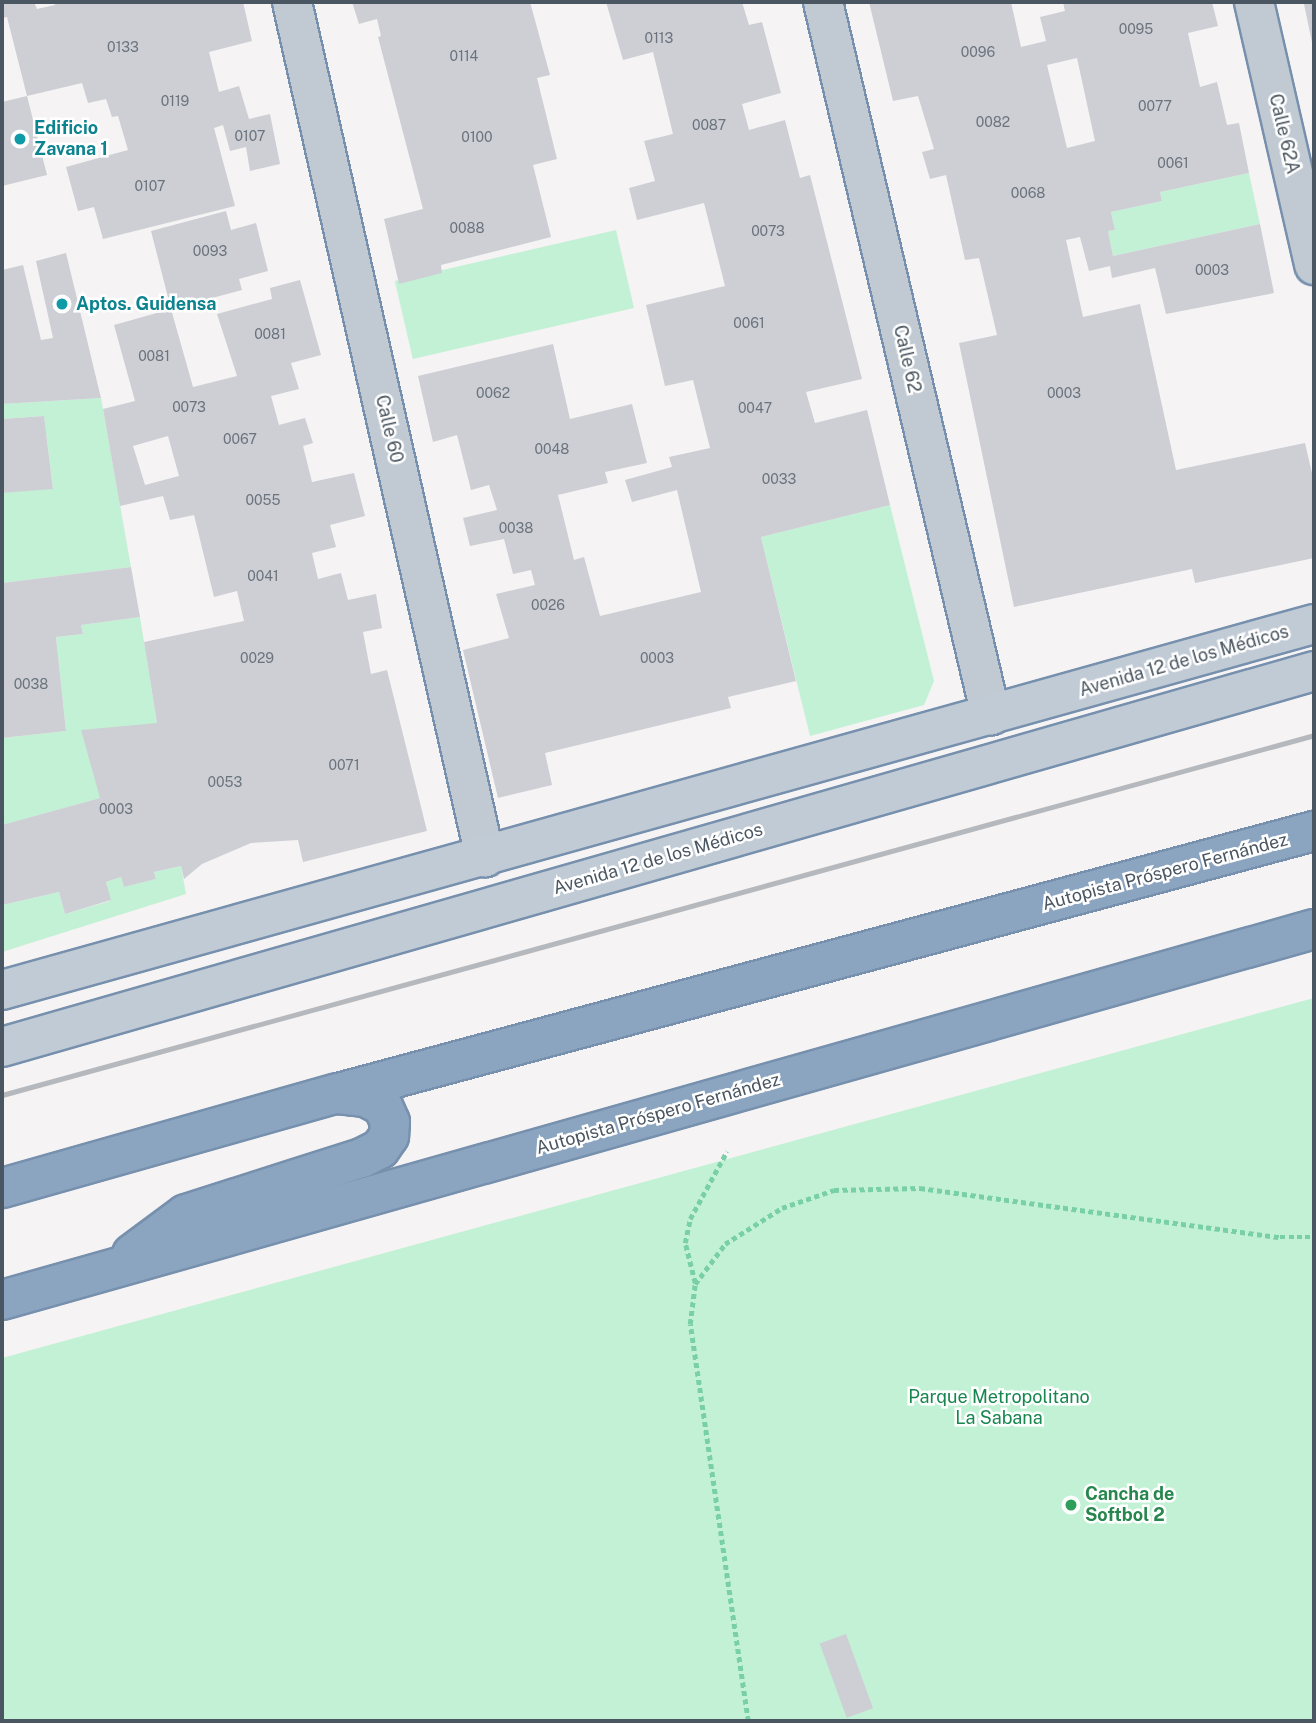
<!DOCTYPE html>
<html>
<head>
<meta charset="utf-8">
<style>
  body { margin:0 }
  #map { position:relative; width:1316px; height:1723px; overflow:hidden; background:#f5f3f3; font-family:"Public Sans",sans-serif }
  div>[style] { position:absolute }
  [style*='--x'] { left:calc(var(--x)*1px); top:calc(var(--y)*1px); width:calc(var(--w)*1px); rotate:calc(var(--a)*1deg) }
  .green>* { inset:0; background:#c3f1d5; transform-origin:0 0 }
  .building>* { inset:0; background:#cdcfd5; transform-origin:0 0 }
  .path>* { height:4.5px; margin-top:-2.25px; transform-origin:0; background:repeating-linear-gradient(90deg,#7ad0a6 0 5px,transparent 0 8.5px) }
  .roads { filter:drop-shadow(2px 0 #7690ad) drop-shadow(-2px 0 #7690ad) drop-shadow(0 2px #7690ad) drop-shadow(0 -2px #7690ad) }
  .street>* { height:38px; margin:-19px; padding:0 19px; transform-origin:19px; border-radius:19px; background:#c1cad2 }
  .secondary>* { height:38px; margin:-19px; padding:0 19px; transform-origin:19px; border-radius:19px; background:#c1cbd6 }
  .highway>* { height:38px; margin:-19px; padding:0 19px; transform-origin:19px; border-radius:19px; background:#8ba5c1 }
  .rail>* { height:5px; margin:-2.5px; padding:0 2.5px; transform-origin:2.5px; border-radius:2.5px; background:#b5b8bd }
  .dots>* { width:19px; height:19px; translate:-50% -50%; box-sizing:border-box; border:4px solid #fff; border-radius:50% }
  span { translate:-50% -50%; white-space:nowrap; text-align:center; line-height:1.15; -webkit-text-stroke:5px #fff; paint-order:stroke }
  .number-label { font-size:14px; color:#6b747e }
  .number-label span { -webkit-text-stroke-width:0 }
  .culture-label { font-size:18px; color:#0d838f; font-weight:700 }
  .left { translate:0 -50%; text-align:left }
  .street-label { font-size:18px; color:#4a5661 }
  .park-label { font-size:18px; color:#17864f }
  .leisure-label { font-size:18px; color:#27864d; font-weight:700 }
  .frame { position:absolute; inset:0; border:4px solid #4a5661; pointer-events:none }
</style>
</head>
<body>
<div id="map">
  <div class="green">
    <i style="clip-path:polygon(1249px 173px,1260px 224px,1113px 256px,1108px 231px,1115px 230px,1111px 212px,1162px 201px,1160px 192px)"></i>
    <i style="left:616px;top:230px;width:80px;height:227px;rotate:77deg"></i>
    <i style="clip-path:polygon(101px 398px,131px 567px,2px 583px,2px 493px,53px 488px,44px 416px,2px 419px,2px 404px)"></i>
    <i style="clip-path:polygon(890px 505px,934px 681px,924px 705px,810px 736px,761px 537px)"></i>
    <i style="clip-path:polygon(140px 617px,157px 723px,100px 798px,3px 825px,2px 738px,66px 731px,56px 637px,83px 634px,81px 625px)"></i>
    <i style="clip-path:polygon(181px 866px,186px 894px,2px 952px,2px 905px,59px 892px,65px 914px,110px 901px,106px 882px,121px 877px,124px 887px,156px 879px,154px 872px)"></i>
    <i style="clip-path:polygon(1314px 998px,1314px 1721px,2px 1721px,2px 1358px)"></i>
  </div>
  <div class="building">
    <i style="clip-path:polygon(2px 2px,34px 2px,37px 9px,55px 5px,54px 2px,243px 2px,252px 41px,209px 52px,219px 92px,239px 86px,249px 119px,270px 114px,280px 164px,250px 171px,246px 147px,230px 151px,223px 125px,214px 128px,235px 206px,103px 239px,94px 207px,78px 211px,66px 167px,128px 150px,118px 116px,112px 117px,106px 99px,88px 103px,82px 83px,27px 96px,7px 17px,2px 18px)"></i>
    <i style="clip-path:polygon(352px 2px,530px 2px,550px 75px,537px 78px,557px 159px,533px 165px,551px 237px,441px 265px,442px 273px,399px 284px,384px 219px,423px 209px,378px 37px,381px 36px,377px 19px,359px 24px)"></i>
    <i style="clip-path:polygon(606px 2px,742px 2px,749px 25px,762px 22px,781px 93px,742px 104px,749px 130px,785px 120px,800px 178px,810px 175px,862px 379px,806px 392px,815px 423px,867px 410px,890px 505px,761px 537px,796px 681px,728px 697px,731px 708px,545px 753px,552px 785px,498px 798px,463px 650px,509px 638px,496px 594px,535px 585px,531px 570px,513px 574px,504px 539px,470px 546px,463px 518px,497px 510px,489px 485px,471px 490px,457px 435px,433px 442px,418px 376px,553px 344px,570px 419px,632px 404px,647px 463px,605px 472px,608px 483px,558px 495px,574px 560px,584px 557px,600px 616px,701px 592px,677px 490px,632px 502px,625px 480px,672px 467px,669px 457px,710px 448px,693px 380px,665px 386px,646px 305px,725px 286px,704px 203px,637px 220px,629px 188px,655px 181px,644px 141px,673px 134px,653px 52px,623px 60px)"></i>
    <i style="clip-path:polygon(evenodd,869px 2px,1011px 2px,1021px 47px,1046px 41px,1040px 17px,1065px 11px,1063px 2px,1212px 2px,1218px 26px,1188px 33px,1200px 87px,1217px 82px,1227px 125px,1239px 123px,1249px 173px,1160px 192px,1162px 201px,1111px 212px,1115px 230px,1108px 231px,1113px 256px,1260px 224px,1274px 293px,1166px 314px,1155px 268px,1112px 278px,1110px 266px,1089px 271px,1080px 237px,1066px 240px,1083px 317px,1140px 304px,1176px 470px,1305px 443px,1314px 482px,1314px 558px,1195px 583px,1192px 569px,1014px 607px,959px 343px,997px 335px,979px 258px,965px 260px,946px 175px,930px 179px,922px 152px,934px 149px,918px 96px,893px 101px,869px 2px,1077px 58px,1095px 141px,1067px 148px,1047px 65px,1077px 58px)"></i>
    <i style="clip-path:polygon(1314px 2px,1314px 46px,1313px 47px,1304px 4px)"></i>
    <i style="clip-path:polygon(27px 96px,47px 175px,2px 186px,2px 102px)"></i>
    <i style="clip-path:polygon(226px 211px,231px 230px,256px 223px,268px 271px,239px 279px,242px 290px,171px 309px,151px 231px)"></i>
    <i style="clip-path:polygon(66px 253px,101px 398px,2px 404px,2px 270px,23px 265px,41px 340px,53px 338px,36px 261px)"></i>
    <i style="clip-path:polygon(evenodd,300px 280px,321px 355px,291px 363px,299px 389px,271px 396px,279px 425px,305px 418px,313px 443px,303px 446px,312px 482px,354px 473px,365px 516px,330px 525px,336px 547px,312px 553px,318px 579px,341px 573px,348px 600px,376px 594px,382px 628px,363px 632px,371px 674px,387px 670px,427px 831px,303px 862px,298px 840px,251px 843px,202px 864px,184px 879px,181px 866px,154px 872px,156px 879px,124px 887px,121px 877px,106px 882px,111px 900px,65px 914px,59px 892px,2px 905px,2px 825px,100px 798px,81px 730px,157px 723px,144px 642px,244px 621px,237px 591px,214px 597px,194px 515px,170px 520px,163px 496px,120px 506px,103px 409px,135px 401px,114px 325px,171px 309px,193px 387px,237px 376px,217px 314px,272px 299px,270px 288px,300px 280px,168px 436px,179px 476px,145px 485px,133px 446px,168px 436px)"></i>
    <i style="clip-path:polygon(44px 416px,53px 489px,2px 493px,2px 419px)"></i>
    <i style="clip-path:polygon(131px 567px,140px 617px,81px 625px,83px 634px,56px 637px,66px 731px,2px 738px,2px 583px)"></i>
    <i style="left:846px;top:1634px;width:79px;height:28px;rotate:70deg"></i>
  </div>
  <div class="path">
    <i style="--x:695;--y:1283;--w:41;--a:-104"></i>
    <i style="--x:685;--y:1243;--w:25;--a:-78"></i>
    <i style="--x:690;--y:1219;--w:77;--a:-61.4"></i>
    <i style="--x:748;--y:1721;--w:401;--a:-98.3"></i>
    <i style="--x:690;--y:1324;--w:40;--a:-82.9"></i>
    <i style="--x:695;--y:1284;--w:50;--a:-53.1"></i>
    <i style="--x:725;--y:1244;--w:67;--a:-32.3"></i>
    <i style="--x:782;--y:1208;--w:55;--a:-19.1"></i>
    <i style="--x:834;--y:1190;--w:86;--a:-1.3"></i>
    <i style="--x:920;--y:1188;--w:363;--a:7.8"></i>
    <i style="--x:1280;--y:1237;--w:34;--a:0"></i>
  </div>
  <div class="roads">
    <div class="street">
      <i style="--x:292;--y:2;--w:877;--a:77.28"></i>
      <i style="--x:823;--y:2;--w:733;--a:76.76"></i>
      <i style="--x:1254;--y:2;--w:270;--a:77.1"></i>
    </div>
    <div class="secondary">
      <i style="--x:2;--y:990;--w:1362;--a:-15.59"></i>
      <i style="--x:2;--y:1047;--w:1365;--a:-15.99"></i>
    </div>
    <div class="highway">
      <i style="--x:2;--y:1188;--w:346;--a:-15.8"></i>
      <i style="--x:335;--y:1094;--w:1014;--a:-15.04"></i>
      <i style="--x:132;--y:1254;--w:67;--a:-36.5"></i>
      <i style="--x:186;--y:1214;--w:185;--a:-17.7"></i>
      <i style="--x:362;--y:1158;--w:20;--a:-27"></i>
      <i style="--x:380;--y:1149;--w:16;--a:-55"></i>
      <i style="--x:389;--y:1136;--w:14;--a:-86"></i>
      <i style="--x:390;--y:1122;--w:17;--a:-114"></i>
      <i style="--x:383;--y:1106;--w:20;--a:-153"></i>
      <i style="--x:365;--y:1097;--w:30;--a:-174"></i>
      <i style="--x:2;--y:1300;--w:1363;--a:-15.79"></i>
    </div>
  </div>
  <div class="rail">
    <i style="--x:2;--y:1095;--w:1360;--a:-15.34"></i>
  </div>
  <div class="dots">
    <i style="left:20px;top:139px;background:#0f9aa8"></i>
    <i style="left:62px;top:304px;background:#0f9aa8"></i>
    <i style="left:1071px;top:1505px;background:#2e9e5b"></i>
  </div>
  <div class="number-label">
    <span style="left:1136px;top:29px">0095</span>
    <span style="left:659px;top:38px">0113</span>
    <span style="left:123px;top:47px">0133</span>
    <span style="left:978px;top:52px">0096</span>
    <span style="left:464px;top:56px">0114</span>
    <span style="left:175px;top:101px">0119</span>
    <span style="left:1155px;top:106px">0077</span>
    <span style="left:993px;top:122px">0082</span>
    <span style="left:709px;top:125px">0087</span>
    <span style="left:250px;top:136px">0107</span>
    <span style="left:477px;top:137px">0100</span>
    <span style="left:1173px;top:163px">0061</span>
    <span style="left:150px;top:186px">0107</span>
    <span style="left:1028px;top:193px">0068</span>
    <span style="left:467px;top:228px">0088</span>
    <span style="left:768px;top:231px">0073</span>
    <span style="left:210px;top:251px">0093</span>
    <span style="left:1212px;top:270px">0003</span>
    <span style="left:749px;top:323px">0061</span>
    <span style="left:270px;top:334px">0081</span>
    <span style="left:154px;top:356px">0081</span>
    <span style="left:493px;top:393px">0062</span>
    <span style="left:1064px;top:393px">0003</span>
    <span style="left:189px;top:407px">0073</span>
    <span style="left:755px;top:408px">0047</span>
    <span style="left:240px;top:439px">0067</span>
    <span style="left:552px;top:449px">0048</span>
    <span style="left:779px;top:479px">0033</span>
    <span style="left:263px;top:500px">0055</span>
    <span style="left:516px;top:528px">0038</span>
    <span style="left:263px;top:576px">0041</span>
    <span style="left:548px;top:605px">0026</span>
    <span style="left:257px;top:658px">0029</span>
    <span style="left:657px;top:658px">0003</span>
    <span style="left:31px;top:684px">0038</span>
    <span style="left:344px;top:765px">0071</span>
    <span style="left:225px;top:782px">0053</span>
    <span style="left:116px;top:809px">0003</span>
  </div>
  <div class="culture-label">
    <span class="left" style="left:34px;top:139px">Edificio<br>Zavana 1</span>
    <span class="left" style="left:76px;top:304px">Aptos. Guidensa</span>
  </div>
  <div class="street-label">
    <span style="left:1284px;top:134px;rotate:77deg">Calle 62A</span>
    <span style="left:907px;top:359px;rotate:77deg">Calle 62</span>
    <span style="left:389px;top:429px;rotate:77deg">Calle 60</span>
    <span style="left:1184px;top:661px;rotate:-16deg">Avenida 12 de los Médicos</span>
    <span style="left:658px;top:859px;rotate:-16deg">Avenida 12 de los Médicos</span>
    <span style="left:1165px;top:872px;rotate:-15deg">Autopista Próspero Fernández</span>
    <span style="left:658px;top:1114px;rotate:-16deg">Autopista Próspero Fernández</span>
  </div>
  <div class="park-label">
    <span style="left:999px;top:1408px">Parque Metropolitano<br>La Sabana</span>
  </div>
  <div class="leisure-label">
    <span class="left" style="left:1085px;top:1505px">Cancha de<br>Softbol 2</span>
  </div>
  <div class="frame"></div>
</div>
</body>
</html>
